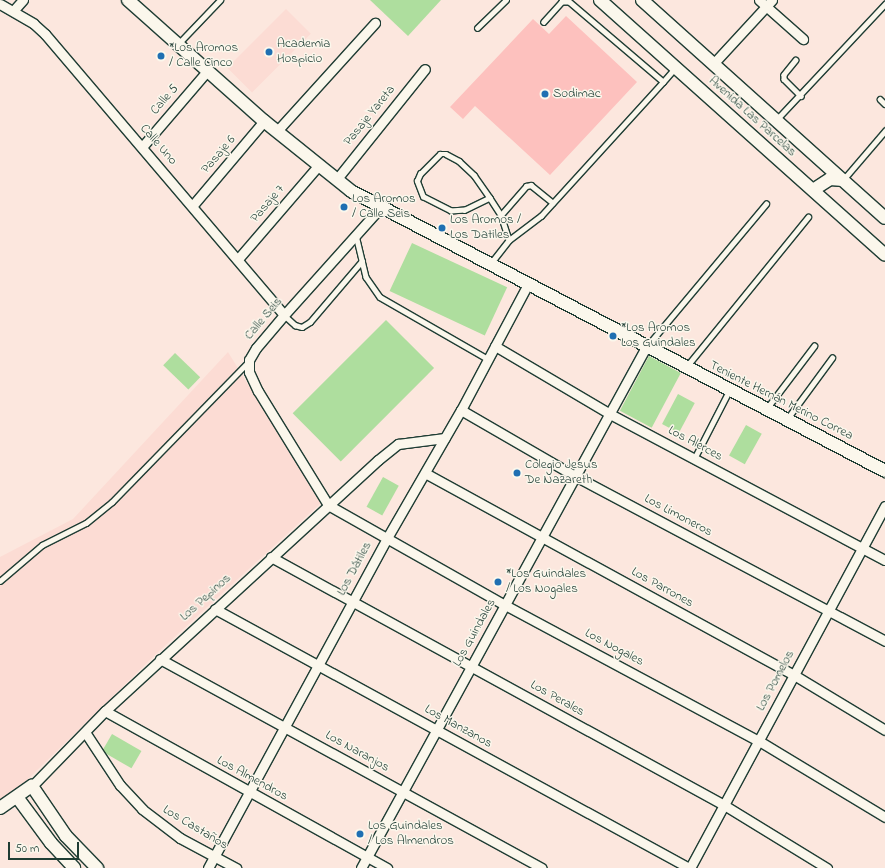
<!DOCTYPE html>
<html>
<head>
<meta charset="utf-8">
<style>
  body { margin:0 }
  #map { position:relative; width:885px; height:868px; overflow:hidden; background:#fce7de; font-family:"Indie Flower",sans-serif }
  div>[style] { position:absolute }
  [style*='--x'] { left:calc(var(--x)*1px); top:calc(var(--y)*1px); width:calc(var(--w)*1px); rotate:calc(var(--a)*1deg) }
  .built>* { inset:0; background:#fcdcd4; transform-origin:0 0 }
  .green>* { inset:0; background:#aede9e; transform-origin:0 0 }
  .building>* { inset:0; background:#fdc1be }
  .roads { filter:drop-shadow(1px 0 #1f3d34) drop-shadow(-1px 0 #1f3d34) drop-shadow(0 1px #1f3d34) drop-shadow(0 -1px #1f3d34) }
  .lane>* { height:4.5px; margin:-2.25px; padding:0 2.25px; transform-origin:2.25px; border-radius:2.25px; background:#fbf7ec }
  .street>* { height:9px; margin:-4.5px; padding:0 4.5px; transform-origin:4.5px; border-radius:4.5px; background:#fbf7ec }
  .secondary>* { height:12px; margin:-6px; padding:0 6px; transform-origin:6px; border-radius:6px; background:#fbf7ec }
  .dots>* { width:11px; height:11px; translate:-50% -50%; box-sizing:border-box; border:2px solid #fbf7ec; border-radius:50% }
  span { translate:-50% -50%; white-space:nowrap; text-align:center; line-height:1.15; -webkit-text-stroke:3px #fbf7ec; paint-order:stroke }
  .poi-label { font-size:13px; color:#1f3d34 }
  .left { translate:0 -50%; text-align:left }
  .street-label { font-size:13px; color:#1f3d34 }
  .scale { position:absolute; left:8px; top:842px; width:71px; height:18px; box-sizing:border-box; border:2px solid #1f3d34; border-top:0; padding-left:5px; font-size:12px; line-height:14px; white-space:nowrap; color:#1f3d34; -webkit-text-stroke:3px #fbf7ec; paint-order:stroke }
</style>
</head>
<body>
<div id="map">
  <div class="built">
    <i style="left:286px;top:9px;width:35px;height:83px;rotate:45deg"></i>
    <i style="clip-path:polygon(228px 352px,321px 503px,156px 654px,24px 783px,0 800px,0 557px,73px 519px)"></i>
  </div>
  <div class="green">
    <i style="clip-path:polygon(370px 0,441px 0,408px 36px)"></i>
    <i style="left:412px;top:243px;width:105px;height:53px;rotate:25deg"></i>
    <i style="left:386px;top:320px;width:68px;height:132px;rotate:45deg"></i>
    <i style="left:175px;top:353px;width:35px;height:17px;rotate:44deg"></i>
    <i style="left:649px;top:356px;width:36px;height:62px;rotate:28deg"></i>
    <i style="left:678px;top:394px;width:19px;height:34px;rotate:28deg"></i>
    <i style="left:746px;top:425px;width:18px;height:35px;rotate:29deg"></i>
    <i style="left:383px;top:477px;width:18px;height:34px;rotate:29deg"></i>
    <i style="left:112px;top:734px;width:34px;height:20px;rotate:30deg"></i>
  </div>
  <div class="building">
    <i style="clip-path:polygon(566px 16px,637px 82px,550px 175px,475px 106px,463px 119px,450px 107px,533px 19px,549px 34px)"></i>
  </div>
  <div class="roads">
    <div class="lane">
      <i style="--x:477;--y:28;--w:40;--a:-44"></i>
      <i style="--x:178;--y:44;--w:61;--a:-46.3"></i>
      <i style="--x:796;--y:60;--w:19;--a:129"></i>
      <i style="--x:784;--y:75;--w:4;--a:90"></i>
      <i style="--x:784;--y:79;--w:24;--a:45"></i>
      <i style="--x:663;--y:82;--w:18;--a:-49"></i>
      <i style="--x:880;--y:99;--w:7;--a:45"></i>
      <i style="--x:777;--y:119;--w:158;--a:-46.8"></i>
      <i style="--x:843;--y:180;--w:65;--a:-49.4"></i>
      <i style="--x:490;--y:198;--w:28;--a:154"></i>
      <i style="--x:465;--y:210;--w:14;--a:176"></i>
      <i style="--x:451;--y:211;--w:31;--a:-153"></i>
      <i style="--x:423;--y:197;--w:17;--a:-111"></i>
      <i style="--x:417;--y:181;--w:8;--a:-67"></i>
      <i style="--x:420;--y:174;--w:28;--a:-45"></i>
      <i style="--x:440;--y:154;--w:6;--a:0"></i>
      <i style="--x:446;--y:154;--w:15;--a:28"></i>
      <i style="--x:459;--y:161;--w:21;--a:43"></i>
      <i style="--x:474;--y:175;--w:28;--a:55"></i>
      <i style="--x:490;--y:198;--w:20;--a:57"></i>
      <i style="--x:501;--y:215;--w:26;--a:72"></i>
      <i style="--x:501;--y:215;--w:38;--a:-49"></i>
      <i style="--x:526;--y:186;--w:5;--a:-11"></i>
      <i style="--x:531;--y:185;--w:28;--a:39"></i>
      <i style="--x:356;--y:235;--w:43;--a:76.6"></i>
      <i style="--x:366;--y:277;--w:24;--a:55"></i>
      <i style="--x:380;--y:297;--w:125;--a:29.9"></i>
      <i style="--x:491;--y:263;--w:29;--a:-52"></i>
      <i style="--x:509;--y:240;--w:40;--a:-37"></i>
      <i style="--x:541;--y:216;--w:181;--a:-47.7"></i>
      <i style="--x:663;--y:82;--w:123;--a:-139.6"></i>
      <i style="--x:569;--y:2;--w:7;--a:180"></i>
      <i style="--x:562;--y:2;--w:27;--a:132"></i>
      <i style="--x:284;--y:315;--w:15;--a:42"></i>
      <i style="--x:295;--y:325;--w:7;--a:16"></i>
      <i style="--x:302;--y:327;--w:9;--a:-32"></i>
      <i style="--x:310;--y:322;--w:80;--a:-49.6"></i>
      <i style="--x:648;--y:345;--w:184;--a:-50.1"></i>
      <i style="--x:687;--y:366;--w:192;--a:-50.9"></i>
      <i style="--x:767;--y:408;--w:78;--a:-52.8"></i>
      <i style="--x:787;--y:419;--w:76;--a:-53.6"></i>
      <i style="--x:694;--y:459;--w:76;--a:-62.8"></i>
      <i style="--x:0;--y:581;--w:55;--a:-40.6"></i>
      <i style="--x:42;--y:545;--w:49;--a:-26.6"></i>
      <i style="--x:86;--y:523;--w:33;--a:-39"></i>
      <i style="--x:112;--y:502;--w:195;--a:-45.8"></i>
    </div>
    <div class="street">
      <i style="--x:759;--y:0;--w:59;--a:41.6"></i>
      <i style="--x:0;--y:4;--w:39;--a:30"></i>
      <i style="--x:34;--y:24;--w:15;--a:42"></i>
      <i style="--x:45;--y:34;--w:369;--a:49.6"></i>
      <i style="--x:13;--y:11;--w:15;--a:-48"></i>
      <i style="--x:713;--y:64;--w:87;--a:-47.3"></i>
      <i style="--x:277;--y:131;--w:146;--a:-47.8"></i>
      <i style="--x:142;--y:147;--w:101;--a:-49.4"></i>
      <i style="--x:336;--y:180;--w:142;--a:-51.3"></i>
      <i style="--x:193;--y:205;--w:110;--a:-49.8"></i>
      <i style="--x:380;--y:208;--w:144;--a:131.9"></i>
      <i style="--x:284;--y:315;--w:43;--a:130.3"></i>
      <i style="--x:256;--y:348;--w:14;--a:120"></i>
      <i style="--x:249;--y:360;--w:12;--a:90"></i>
      <i style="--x:249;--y:372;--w:21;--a:65"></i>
      <i style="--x:258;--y:391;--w:134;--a:58.4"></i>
      <i style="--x:328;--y:505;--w:203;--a:29.5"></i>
      <i style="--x:505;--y:605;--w:288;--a:28.2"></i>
      <i style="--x:759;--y:741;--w:147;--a:31.1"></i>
      <i style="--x:238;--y:259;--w:123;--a:-49.3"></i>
      <i style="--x:495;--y:346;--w:134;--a:30.6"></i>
      <i style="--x:610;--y:414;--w:311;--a:28"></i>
      <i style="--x:461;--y:410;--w:132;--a:30.1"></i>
      <i style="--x:575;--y:476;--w:351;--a:28"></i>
      <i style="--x:425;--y:473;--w:421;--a:28.7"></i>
      <i style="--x:794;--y:675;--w:106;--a:31.1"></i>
      <i style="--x:271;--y:557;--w:516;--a:28.7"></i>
      <i style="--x:724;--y:805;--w:121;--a:31.5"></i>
      <i style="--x:215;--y:609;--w:540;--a:28.65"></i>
      <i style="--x:160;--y:659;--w:435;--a:28.7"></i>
      <i style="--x:105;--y:711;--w:323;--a:29.1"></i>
      <i style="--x:85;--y:732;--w:64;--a:56.6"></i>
      <i style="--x:120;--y:785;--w:33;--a:47"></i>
      <i style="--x:142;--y:809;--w:48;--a:37.3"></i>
      <i style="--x:180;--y:838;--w:64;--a:28.2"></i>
      <i style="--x:32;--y:786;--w:105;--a:-45.8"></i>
      <i style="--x:105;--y:711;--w:371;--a:-42.6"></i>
      <i style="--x:378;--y:460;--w:26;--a:-39"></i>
      <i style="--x:398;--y:444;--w:47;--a:-7.3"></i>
      <i style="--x:208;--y:868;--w:375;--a:-61.5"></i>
      <i style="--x:387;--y:538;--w:148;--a:-60"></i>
      <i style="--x:461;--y:410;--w:143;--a:-62"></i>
      <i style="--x:361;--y:868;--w:594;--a:-61.32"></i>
      <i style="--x:690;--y:868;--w:411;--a:-61.7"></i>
    </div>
    <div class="secondary">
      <i style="--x:128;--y:0;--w:182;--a:41.7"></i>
      <i style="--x:264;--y:121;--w:112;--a:38.8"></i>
      <i style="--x:351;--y:191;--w:603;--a:27.67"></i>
      <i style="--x:600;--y:0;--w:382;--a:41.8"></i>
      <i style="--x:642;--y:0;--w:326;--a:41.9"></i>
      <i style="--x:813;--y:190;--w:20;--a:-33"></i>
      <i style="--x:830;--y:179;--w:13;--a:4"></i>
      <i style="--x:17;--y:797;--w:57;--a:53.5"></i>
      <i style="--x:51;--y:843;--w:34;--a:47"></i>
      <i style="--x:0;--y:808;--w:39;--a:-35"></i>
      <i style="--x:32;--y:786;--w:60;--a:55.8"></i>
      <i style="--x:66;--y:836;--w:45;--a:45.9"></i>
    </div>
  </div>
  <div class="dots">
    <i style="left:269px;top:52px;background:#1f6fb2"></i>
    <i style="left:161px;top:56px;background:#1f6fb2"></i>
    <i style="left:545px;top:94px;background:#1f6fb2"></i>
    <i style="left:344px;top:207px;background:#1f6fb2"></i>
    <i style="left:442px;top:228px;background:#1f6fb2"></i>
    <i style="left:613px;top:336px;background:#1f6fb2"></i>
    <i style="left:517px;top:473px;background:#1f6fb2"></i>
    <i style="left:498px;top:582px;background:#1f6fb2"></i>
    <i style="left:360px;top:834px;background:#1f6fb2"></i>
  </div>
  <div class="poi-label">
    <span class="left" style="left:277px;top:52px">Academia<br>Hospicio</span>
    <span class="left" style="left:169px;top:56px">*Los Aromos<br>/ Calle Cinco</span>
    <span class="left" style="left:553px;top:94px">Sodimac</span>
    <span class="left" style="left:352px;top:207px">Los Aromos<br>/ Calle Seis</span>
    <span class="left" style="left:450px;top:228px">Los Aromos /<br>Los Datiles</span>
    <span class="left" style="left:621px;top:336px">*Los Aromos<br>Los Guindales</span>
    <span class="left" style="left:525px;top:473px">Colegio Jesus<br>De Nazareth</span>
    <span class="left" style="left:506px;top:582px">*Los Guindales<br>/ Los Nogales</span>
    <span class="left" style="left:368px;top:834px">Los Guindales<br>/ Los Almendros</span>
  </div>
  <div class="street-label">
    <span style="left:165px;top:100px;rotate:-49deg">Calle 5</span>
    <span style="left:370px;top:116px;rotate:-51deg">Pasaje Yareta</span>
    <span style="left:752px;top:117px;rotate:42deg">Avenida Las Parcelas</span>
    <span style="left:158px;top:145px;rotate:49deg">Calle Uno</span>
    <span style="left:219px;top:155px;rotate:-50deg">Pasaje 6</span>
    <span style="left:268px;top:204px;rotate:-50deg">Pasaje 7</span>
    <span style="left:264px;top:319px;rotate:-50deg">Calle Seis</span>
    <span style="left:781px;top:401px;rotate:27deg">Teniente Hernán Merino Correa</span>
    <span style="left:695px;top:444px;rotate:28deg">Los Alerces</span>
    <span style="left:678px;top:516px;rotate:28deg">Los Limoneros</span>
    <span style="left:355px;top:569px;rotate:-62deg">Los Dátiles</span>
    <span style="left:662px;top:588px;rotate:29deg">Los Parrones</span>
    <span style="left:206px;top:598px;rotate:-42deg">Los Pepinos</span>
    <span style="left:475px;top:633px;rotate:-61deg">Los Guindales</span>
    <span style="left:614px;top:648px;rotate:28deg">Los Nogales</span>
    <span style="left:776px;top:681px;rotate:-62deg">Los Pomelos</span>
    <span style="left:557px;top:699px;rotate:29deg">Los Perales</span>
    <span style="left:458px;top:727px;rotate:29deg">Los Manzanos</span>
    <span style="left:357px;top:752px;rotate:29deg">Los Naranjos</span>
    <span style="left:252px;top:779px;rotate:29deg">Los Almendros</span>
    <span style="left:195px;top:828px;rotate:31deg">Los Castaños</span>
  </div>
  <div class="scale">50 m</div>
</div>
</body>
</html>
